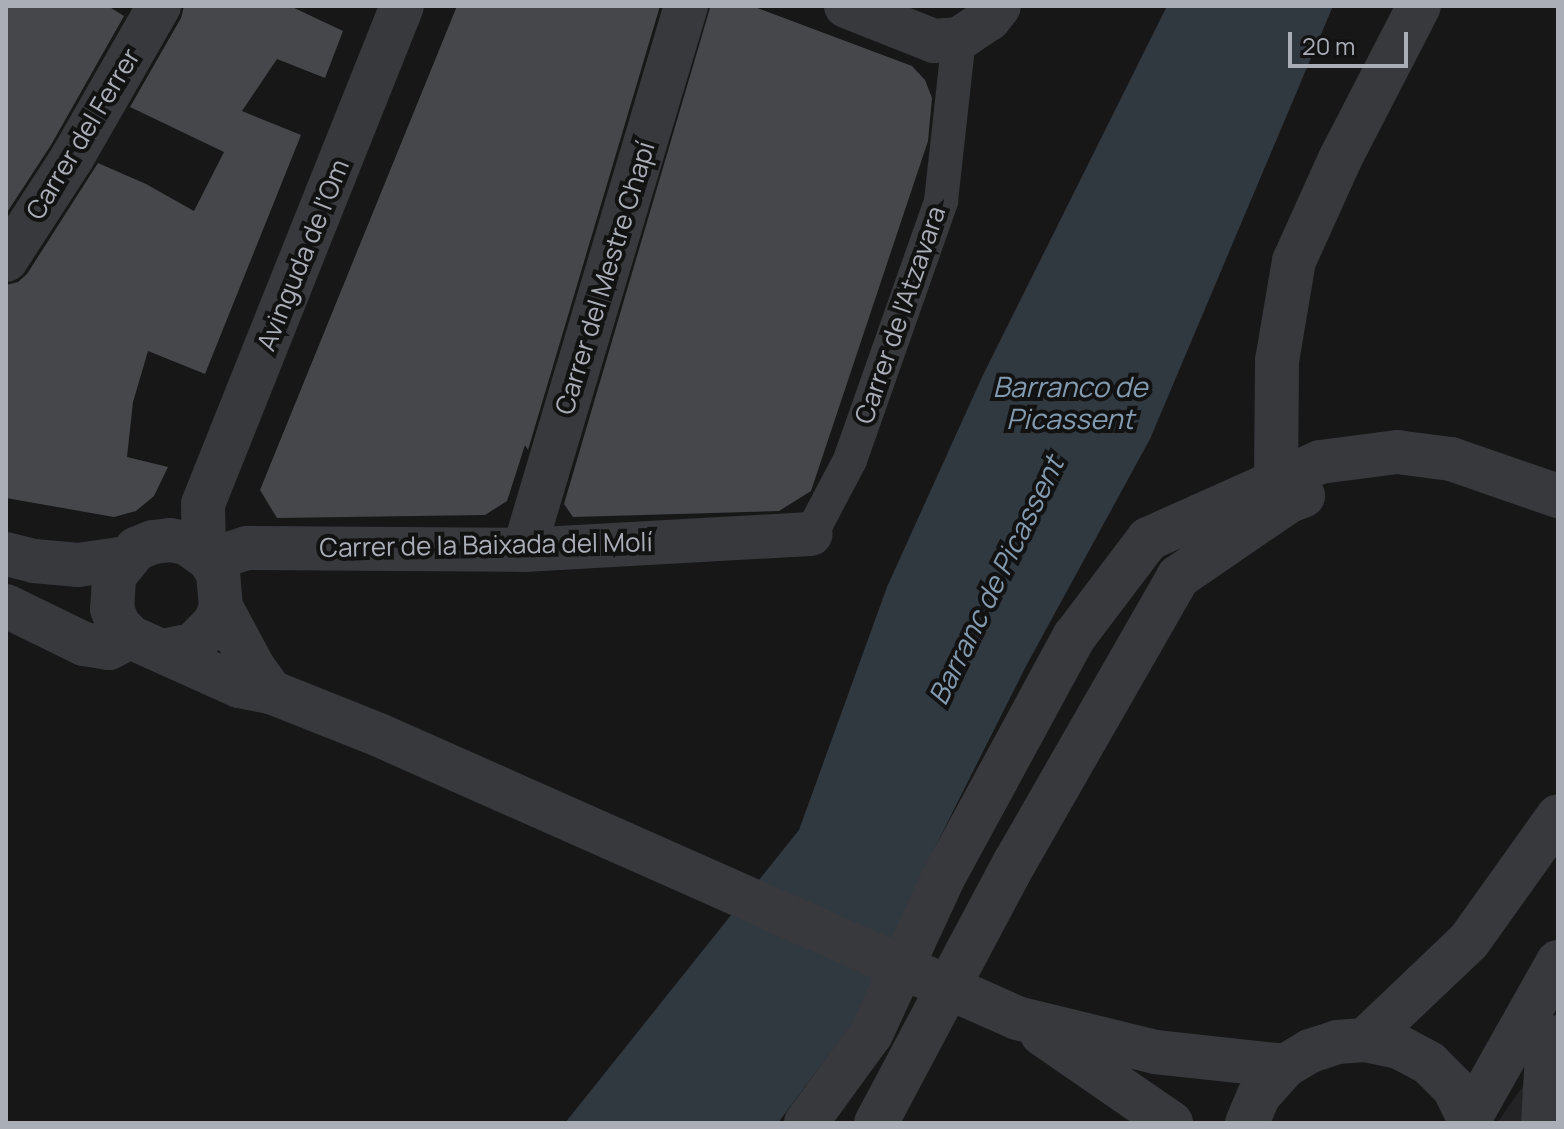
<!DOCTYPE html>
<html>
<head>
<meta charset="utf-8">
<style>
  body { margin:0 }
  #map { position:relative; width:1564px; height:1129px; overflow:hidden; background:#171718; font-family:Manrope,sans-serif }
  div>[style] { position:absolute }
  [style*='--x'] { left:calc(var(--x)*1px); top:calc(var(--y)*1px); width:calc(var(--w)*1px); rotate:calc(var(--a)*1deg) }
  .built>* { inset:0; background:#232325 }
  .water>* { inset:0; background:#303940 }
  .building>* { inset:0; background:#46474b }
  .pedestrian>* { height:34px; margin:-17px; padding:0 17px; transform-origin:17px; border-radius:17px; background:#38393d }
  .minor>* { height:44px; margin:-22px; padding:0 22px; transform-origin:22px; border-radius:22px; background:#38393d }
  .tertiary>* { height:44px; margin:-22px; padding:0 22px; transform-origin:22px; border-radius:22px; background:#38393d }
  .tertiary-bridge>* { height:44px; margin:-22px; padding:0 22px; transform-origin:22px; border-radius:22px; background:#38393d }
  span { translate:-50% -50%; white-space:nowrap; text-align:center; line-height:1.15; -webkit-text-stroke:8px #121213; paint-order:stroke }
  .street-label { font-size:26px; color:#aaaeb7 }
  .water-label { font-size:28px; color:#839bb0; font-style:italic }
  .frame { position:absolute; inset:0; border:8px solid #aaaeb7; pointer-events:none }
  .scale { position:absolute; left:1288px; top:32px; width:120px; height:36px; box-sizing:border-box; border:4px solid #aaaeb7; border-top:0; padding-left:10px; font-size:24px; line-height:28px; white-space:nowrap; color:#aaaeb7; -webkit-text-stroke:6px #121213; paint-order:stroke }
</style>
</head>
<body>
<div id="map">
  <div class="built">
    <i style="clip-path:polygon(1558px 1036px,1558px 1123px,1497px 1123px)"></i>
  </div>
  <div class="water">
    <i style="clip-path:polygon(1167px 6px,1333px 6px,1150px 439px,1026px 666px,920px 877px,854px 1021px,778px 1123px,565px 1123px,799px 830px,887px 587px,983px 375px)"></i>
  </div>
  <div class="building">
    <i style="clip-path:polygon(6px 6px,108px 6px,124px 16px,51px 145px,6px 214px)"></i>
    <i style="clip-path:polygon(184px 6px,290px 6px,343px 31px,325px 78px,277px 59px,242px 111px,301px 135px,205px 374px,148px 351px,133px 402px,127px 457px,168px 467px,154px 496px,136px 511px,114px 517px,6px 498px,6px 285px,18px 282px,27px 274px,98px 163px,146px 184px,194px 211px,224px 152px,130px 107px,181px 18px)"></i>
    <i style="clip-path:polygon(457px 6px,660px 6px,528px 450px,525px 445px,507px 501px,485px 515px,277px 518px,260px 490px)"></i>
    <i style="clip-path:polygon(715px 6px,752px 6px,912px 66px,925px 80px,932px 98px,928px 141px,811px 491px,779px 511px,573px 517px,564px 504px,710px 8px)"></i>
  </div>
  <div class="pedestrian">
    <i style="--x:811;--y:534;--w:84;--a:-62.2"></i>
    <i style="--x:850;--y:460;--w:275;--a:-70.6"></i>
    <i style="--x:941;--y:201;--w:163;--a:-83.7"></i>
  </div>
  <div class="minor">
    <i style="--x:846;--y:6;--w:95;--a:21.7"></i>
    <i style="--x:934;--y:41;--w:25;--a:-5"></i>
    <i style="--x:959;--y:39;--w:36;--a:-34"></i>
    <i style="--x:989;--y:19;--w:16;--a:-52"></i>
    <i style="--x:6;--y:260;--w:121;--a:-57.1"></i>
    <i style="--x:72;--y:158;--w:175;--a:-60.2"></i>
    <i style="--x:1276;--y:481;--w:120;--a:-89.5"></i>
    <i style="--x:1277;--y:361;--w:101;--a:-80.4"></i>
    <i style="--x:1294;--y:261;--w:112;--a:-65.7"></i>
    <i style="--x:1340;--y:159;--w:172;--a:-62.7"></i>
    <i style="--x:524;--y:550;--w:568;--a:-73.42"></i>
    <i style="--x:210;--y:560;--w:39;--a:-18"></i>
    <i style="--x:247;--y:548;--w:277;--a:0.4"></i>
    <i style="--x:524;--y:550;--w:287;--a:-3.2"></i>
    <i style="--x:806;--y:1123;--w:110;--a:-53.9"></i>
    <i style="--x:871;--y:1034;--w:170;--a:-65.2"></i>
    <i style="--x:942;--y:880;--w:277;--a:-61.5"></i>
    <i style="--x:1074;--y:637;--w:123;--a:-52.9"></i>
    <i style="--x:1148;--y:539;--w:188;--a:-24.1"></i>
    <i style="--x:1320;--y:462;--w:78;--a:-7.4"></i>
    <i style="--x:1397;--y:452;--w:54;--a:7.4"></i>
    <i style="--x:1451;--y:459;--w:113;--a:19.1"></i>
    <i style="--x:876;--y:1123;--w:296;--a:-62"></i>
    <i style="--x:1015;--y:862;--w:328;--a:-60.2"></i>
    <i style="--x:1178;--y:577;--w:135;--a:-34.4"></i>
    <i style="--x:1289;--y:501;--w:15;--a:-20"></i>
  </div>
  <div class="tertiary">
    <i style="--x:6;--y:554;--w:29;--a:14"></i>
    <i style="--x:34;--y:561;--w:44;--a:5.2"></i>
    <i style="--x:78;--y:565;--w:49;--a:-8.3"></i>
    <i style="--x:204;--y:555;--w:51;--a:-91.1"></i>
    <i style="--x:203;--y:504;--w:536;--a:-68.22"></i>
    <i style="--x:6;--y:606;--w:87;--a:26"></i>
    <i style="--x:84;--y:644;--w:25;--a:9"></i>
    <i style="--x:109;--y:648;--w:24;--a:-28"></i>
    <i style="--x:221;--y:607;--w:68;--a:61.9"></i>
    <i style="--x:253;--y:667;--w:31;--a:54"></i>
    <i style="--x:162;--y:651;--w:32;--a:-11"></i>
    <i style="--x:193;--y:645;--w:32;--a:-46"></i>
    <i style="--x:215;--y:622;--w:16;--a:-68"></i>
    <i style="--x:221;--y:607;--w:33;--a:-95"></i>
    <i style="--x:218;--y:574;--w:16;--a:-120"></i>
    <i style="--x:210;--y:560;--w:29;--a:-144"></i>
    <i style="--x:187;--y:543;--w:17;--a:-170"></i>
    <i style="--x:170;--y:540;--w:17;--a:173"></i>
    <i style="--x:153;--y:542;--w:18;--a:158"></i>
    <i style="--x:136;--y:549;--w:35;--a:129"></i>
    <i style="--x:114;--y:576;--w:33;--a:93"></i>
    <i style="--x:112;--y:609;--w:16;--a:68"></i>
    <i style="--x:118;--y:624;--w:18;--a:47"></i>
    <i style="--x:130;--y:637;--w:120;--a:24.2"></i>
    <i style="--x:239;--y:686;--w:33;--a:11"></i>
    <i style="--x:271;--y:692;--w:116;--a:21.7"></i>
    <i style="--x:1017;--y:1018;--w:142;--a:13.8"></i>
    <i style="--x:1155;--y:1052;--w:131;--a:6.1"></i>
    <i style="--x:1042;--y:1034;--w:157;--a:34.6"></i>
    <i style="--x:1365;--y:1040;--w:144;--a:-43.6"></i>
    <i style="--x:1469;--y:941;--w:153;--a:-54.5"></i>
    <i style="--x:1470;--y:1118;--w:179;--a:-60.6"></i>
    <i style="--x:1247;--y:1123;--w:30;--a:-67"></i>
    <i style="--x:1259;--y:1095;--w:39;--a:-48"></i>
    <i style="--x:1285;--y:1066;--w:29;--a:-31"></i>
    <i style="--x:1310;--y:1051;--w:28;--a:-18"></i>
    <i style="--x:1337;--y:1042;--w:28;--a:-4"></i>
    <i style="--x:1365;--y:1040;--w:35;--a:12"></i>
    <i style="--x:1399;--y:1047;--w:34;--a:28"></i>
    <i style="--x:1429;--y:1063;--w:35;--a:45"></i>
    <i style="--x:1454;--y:1088;--w:39;--a:64"></i>
    <i style="--x:1543;--y:1123;--w:52;--a:-86.7"></i>
    <i style="--x:1546;--y:1071;--w:36;--a:-71"></i>
  </div>
  <div class="tertiary-bridge">
    <i style="--x:379;--y:735;--w:698;--a:23.92"></i>
  </div>
  <div class="street-label">
    <span style="left:83px;top:134px;rotate:-59deg">Carrer del Ferrer</span>
    <span style="left:303px;top:255px;rotate:-68deg">Avinguda de l'Om</span>
    <span style="left:605px;top:278px;rotate:-73deg">Carrer del Mestre Chapí</span>
    <span style="left:900px;top:315px;rotate:-71deg">Carrer de l'Atzavara</span>
    <span style="left:486px;top:545px;rotate:-1deg">Carrer de la Baixada del Molí</span>
  </div>
  <div class="water-label">
    <span style="left:1070px;top:402px">Barranco de<br>Picassent</span>
    <span style="left:995px;top:580px;rotate:-64deg">Barranc de Picassent</span>
  </div>
  <div class="frame"></div>
  <div class="scale">20 m</div>
</div>
</body>
</html>
